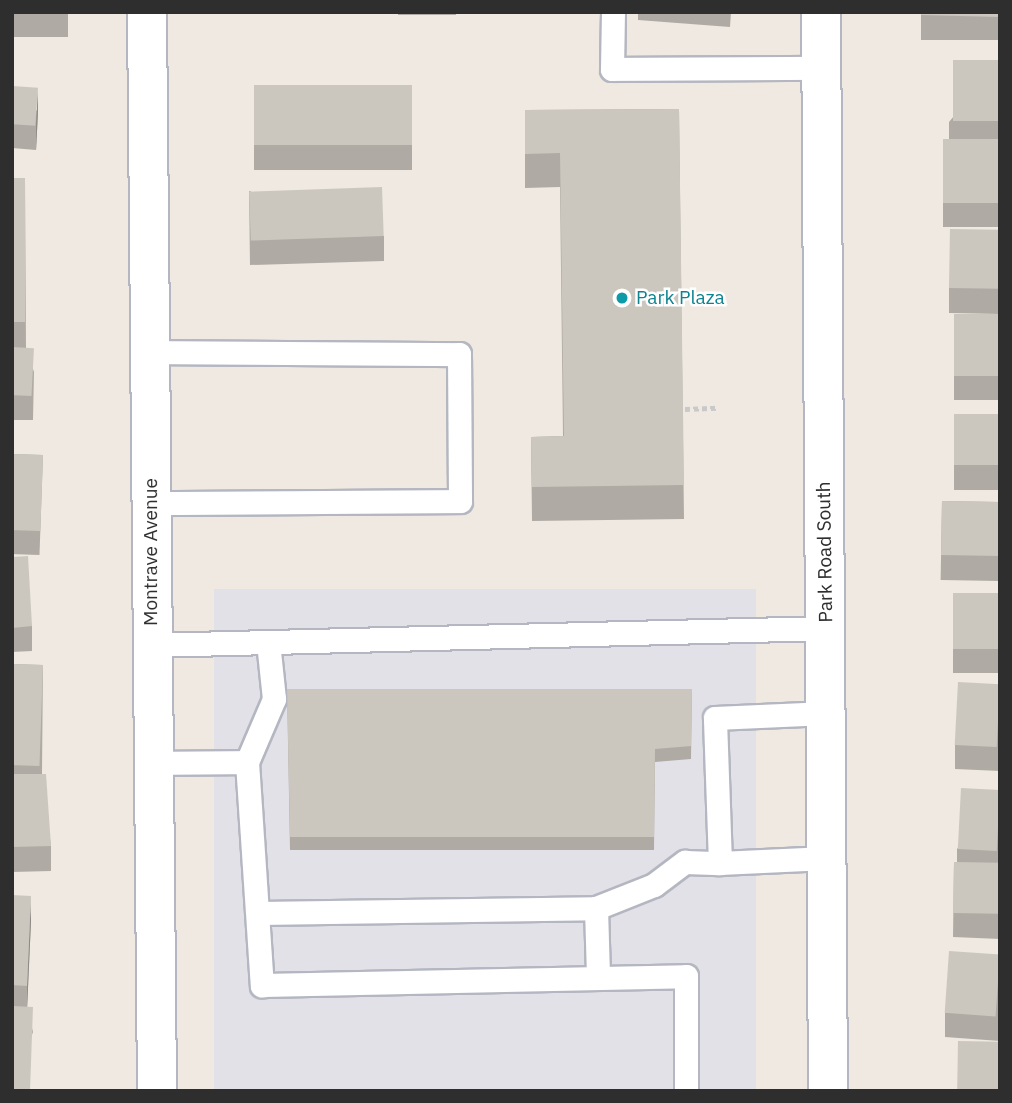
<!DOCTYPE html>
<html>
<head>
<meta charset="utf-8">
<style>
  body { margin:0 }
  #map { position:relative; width:1012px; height:1103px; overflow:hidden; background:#efe9e1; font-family:"IBM Plex Sans",sans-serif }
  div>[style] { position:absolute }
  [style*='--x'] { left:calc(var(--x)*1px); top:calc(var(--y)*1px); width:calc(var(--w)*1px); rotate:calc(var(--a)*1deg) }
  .industrial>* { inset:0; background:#e3e1e8; transform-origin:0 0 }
  .path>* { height:4.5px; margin-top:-2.25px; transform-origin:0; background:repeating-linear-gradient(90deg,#c9c9c9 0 5px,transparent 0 8.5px) }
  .roads { filter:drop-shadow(2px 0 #b4b7c1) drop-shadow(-2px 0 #b4b7c1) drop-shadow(0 2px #b4b7c1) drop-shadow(0 -2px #b4b7c1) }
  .service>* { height:23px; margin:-11.5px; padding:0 11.5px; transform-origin:11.5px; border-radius:11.5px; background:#fff }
  .minor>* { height:38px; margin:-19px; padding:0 19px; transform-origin:19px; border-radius:19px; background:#fff }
  .secondary>* { height:38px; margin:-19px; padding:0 19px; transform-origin:19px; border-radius:19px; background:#fff }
  .wall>* { inset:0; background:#afaba4; transform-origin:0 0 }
  .shaded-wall>* { inset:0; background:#8e8b86 }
  .building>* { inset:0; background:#cbc7bf; transform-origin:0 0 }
  .dots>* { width:19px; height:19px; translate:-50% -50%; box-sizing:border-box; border:4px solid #fff; border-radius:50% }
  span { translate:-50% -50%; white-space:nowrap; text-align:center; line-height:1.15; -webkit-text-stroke:5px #fff; paint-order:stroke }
  .culture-label { font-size:19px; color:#0d838f }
  .left { translate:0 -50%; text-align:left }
  .street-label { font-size:19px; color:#2e2e2e }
  .frame { position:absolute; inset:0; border:14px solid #2e2e2e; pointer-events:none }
</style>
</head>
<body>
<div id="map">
  <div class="industrial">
    <i style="left:214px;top:589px;width:542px;height:502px"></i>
  </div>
  <div class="path">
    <i style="--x:685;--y:409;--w:33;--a:-2"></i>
  </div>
  <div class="roads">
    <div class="service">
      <i style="--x:613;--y:12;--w:57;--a:91"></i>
      <i style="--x:612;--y:69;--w:209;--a:-0.3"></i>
      <i style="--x:150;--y:352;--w:309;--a:0.4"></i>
      <i style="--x:459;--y:354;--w:147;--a:89.6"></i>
      <i style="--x:460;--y:501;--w:309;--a:179.6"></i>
      <i style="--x:151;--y:645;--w:675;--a:-1.44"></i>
      <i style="--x:247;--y:762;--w:69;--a:-66.8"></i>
      <i style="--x:274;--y:699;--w:57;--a:-96"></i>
      <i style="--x:153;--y:763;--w:94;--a:-0.6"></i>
      <i style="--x:247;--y:762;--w:224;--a:86.2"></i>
      <i style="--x:262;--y:985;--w:424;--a:-1.2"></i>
      <i style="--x:686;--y:976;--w:115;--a:90"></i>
      <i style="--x:826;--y:858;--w:106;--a:177.3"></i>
      <i style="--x:720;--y:863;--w:145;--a:-92"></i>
      <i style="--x:715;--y:718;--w:112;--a:-2.6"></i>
      <i style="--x:596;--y:908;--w:69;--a:88.3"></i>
      <i style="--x:258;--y:913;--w:338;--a:-0.8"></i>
      <i style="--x:596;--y:908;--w:62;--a:-21.6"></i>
      <i style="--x:654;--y:885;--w:39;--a:-37"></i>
      <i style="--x:685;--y:862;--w:35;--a:2"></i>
    </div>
    <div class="minor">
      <i style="--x:147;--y:12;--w:1079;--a:89.47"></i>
    </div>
    <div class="secondary">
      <i style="--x:821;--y:12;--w:1079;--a:89.63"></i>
    </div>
  </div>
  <div class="wall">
    <i style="left:12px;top:12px;width:56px;height:25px"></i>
    <i style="left:398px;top:12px;width:58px;height:3px"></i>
    <i style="clip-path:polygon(638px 12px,731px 12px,730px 27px,638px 20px)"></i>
    <i style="left:921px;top:12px;width:79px;height:28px"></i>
    <i style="clip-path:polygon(1000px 60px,1000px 227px,943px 227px,943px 139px,949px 139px,949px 122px)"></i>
    <i style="left:254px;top:85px;width:158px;height:85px"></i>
    <i style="clip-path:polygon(12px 86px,38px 112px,36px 150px,12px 148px)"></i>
    <i style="clip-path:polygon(679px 109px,684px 519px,532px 521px,531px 437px,563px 436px,560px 187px,525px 188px,525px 110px)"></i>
    <i style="clip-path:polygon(12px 178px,25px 178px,26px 348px,34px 372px,33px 420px,12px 420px)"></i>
    <i style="clip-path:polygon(249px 191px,384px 236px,384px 261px,250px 265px)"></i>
    <i style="clip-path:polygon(1000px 230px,1000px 314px,949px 313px,949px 288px)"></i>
    <i style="left:954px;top:314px;width:46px;height:86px"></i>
    <i style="left:1000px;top:414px;width:76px;height:46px;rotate:90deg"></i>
    <i style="left:12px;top:454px;width:31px;height:100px;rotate:2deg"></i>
    <i style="left:942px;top:501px;width:58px;height:79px;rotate:1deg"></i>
    <i style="clip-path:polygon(12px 557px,32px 626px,32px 651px,12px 652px)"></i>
    <i style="left:953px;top:593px;width:47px;height:80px"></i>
    <i style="clip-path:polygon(12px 664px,43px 665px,42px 774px,51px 846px,51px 871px,12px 872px)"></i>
    <i style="clip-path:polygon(1000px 684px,1000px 771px,955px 769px,955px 745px)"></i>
    <i style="clip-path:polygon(287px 689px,692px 689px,691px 759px,655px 762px,654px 850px,290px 850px)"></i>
    <i style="clip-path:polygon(1000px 790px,1000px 939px,953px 937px,954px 862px,957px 862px,957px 849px)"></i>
    <i style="clip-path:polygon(12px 895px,31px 921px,27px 1007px,33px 1032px,12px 1091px)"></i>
    <i style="clip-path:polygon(1000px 955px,1000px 1041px,945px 1037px,945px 1013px)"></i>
  </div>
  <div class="shaded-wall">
    <i style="clip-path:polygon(38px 88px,38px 112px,36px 150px,36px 125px)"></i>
    <i style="clip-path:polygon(31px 896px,31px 921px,27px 1011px,27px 986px)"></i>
  </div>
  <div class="building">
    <i style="clip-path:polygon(921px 12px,1000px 12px,1000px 17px,921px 15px)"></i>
    <i style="left:1000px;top:60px;width:61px;height:47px;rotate:90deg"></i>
    <i style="left:254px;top:85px;width:158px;height:60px"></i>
    <i style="left:12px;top:86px;width:26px;height:38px;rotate:4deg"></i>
    <i style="clip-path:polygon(679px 109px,684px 485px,532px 487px,531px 437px,564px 436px,560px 153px,525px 154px,525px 110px)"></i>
    <i style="left:943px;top:139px;width:57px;height:64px"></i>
    <i style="left:12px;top:178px;width:13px;height:144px"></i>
    <i style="left:382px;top:187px;width:49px;height:133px;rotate:88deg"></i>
    <i style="left:950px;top:229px;width:50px;height:59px;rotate:1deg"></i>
    <i style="left:954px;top:314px;width:46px;height:62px"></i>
    <i style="left:12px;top:347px;width:22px;height:48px;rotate:3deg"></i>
    <i style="left:1000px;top:414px;width:51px;height:46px;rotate:90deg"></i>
    <i style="left:12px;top:454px;width:31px;height:76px;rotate:2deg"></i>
    <i style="left:942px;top:501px;width:58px;height:54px;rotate:1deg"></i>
    <i style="clip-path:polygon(28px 556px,32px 626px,12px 628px,12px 557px)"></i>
    <i style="left:953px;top:593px;width:47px;height:56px"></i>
    <i style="left:12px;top:664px;width:31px;height:101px;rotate:2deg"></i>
    <i style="left:958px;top:682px;width:42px;height:63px;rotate:3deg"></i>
    <i style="clip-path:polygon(287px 689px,692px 689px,691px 746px,655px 749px,654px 837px,290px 837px)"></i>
    <i style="clip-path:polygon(12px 774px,46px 774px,51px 846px,12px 847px)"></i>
    <i style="left:961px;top:788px;width:39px;height:61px;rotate:3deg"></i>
    <i style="left:954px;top:862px;width:46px;height:51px;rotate:1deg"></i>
    <i style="clip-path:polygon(12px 895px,31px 896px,27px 986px,12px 985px)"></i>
    <i style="left:949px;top:951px;width:51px;height:62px;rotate:4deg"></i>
    <i style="clip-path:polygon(12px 1006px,33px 1007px,30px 1091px,12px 1091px)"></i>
    <i style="left:958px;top:1041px;width:42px;height:50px;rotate:1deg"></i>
  </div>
  <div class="dots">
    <i style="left:622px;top:298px;background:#0f9aa8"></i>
  </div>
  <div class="culture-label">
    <span class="left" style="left:636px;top:298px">Park Plaza</span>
  </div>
  <div class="street-label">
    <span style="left:151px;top:552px;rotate:-90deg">Montrave Avenue</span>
    <span style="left:825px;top:552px;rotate:-91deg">Park Road South</span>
  </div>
  <div class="frame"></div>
</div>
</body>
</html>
